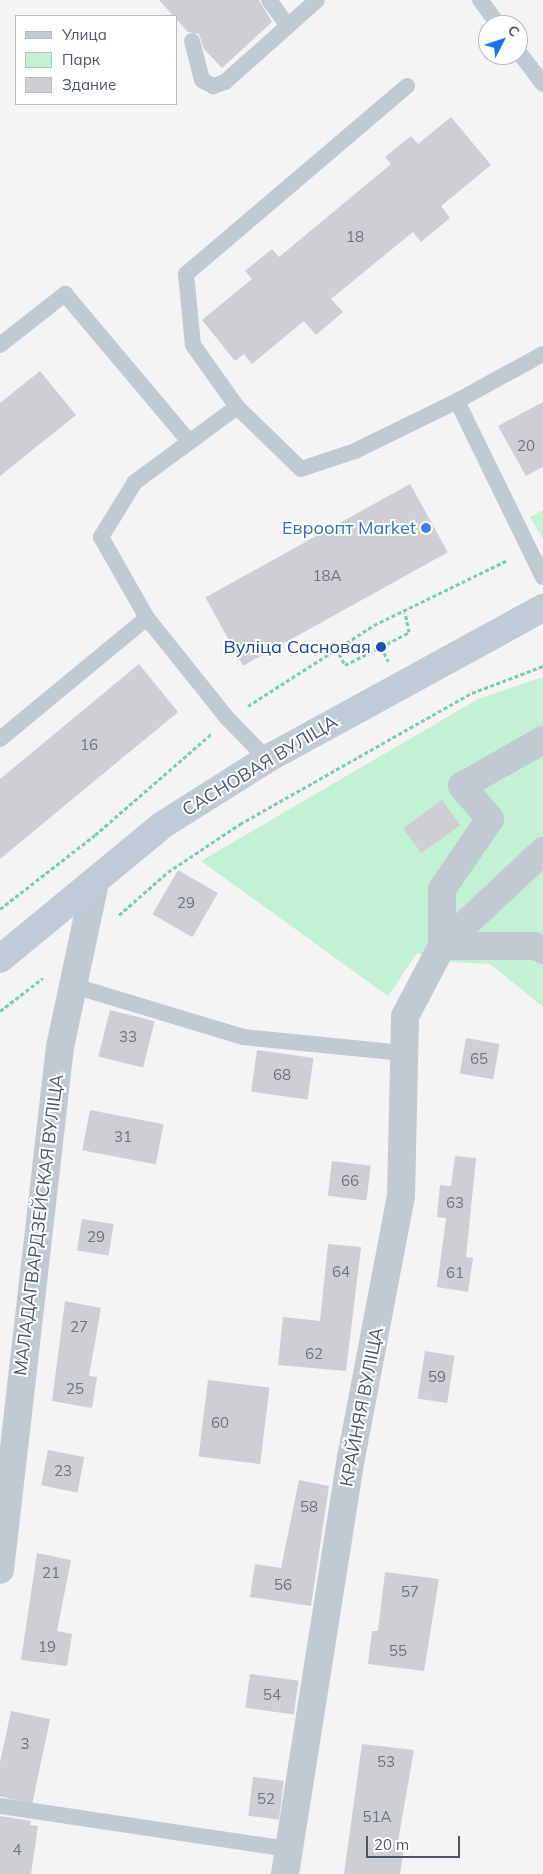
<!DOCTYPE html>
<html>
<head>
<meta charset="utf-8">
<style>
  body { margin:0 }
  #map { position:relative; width:543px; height:1874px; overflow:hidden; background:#f5f3f3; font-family:Mulish,sans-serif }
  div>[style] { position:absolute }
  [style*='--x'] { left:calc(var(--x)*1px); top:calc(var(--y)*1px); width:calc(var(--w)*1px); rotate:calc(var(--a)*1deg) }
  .green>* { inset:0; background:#c3f1d5 }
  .building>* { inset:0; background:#cdcfd5; transform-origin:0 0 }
  .path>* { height:3px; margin-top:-1.5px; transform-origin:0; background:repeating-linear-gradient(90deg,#7ad0a6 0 4px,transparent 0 6.5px) }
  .lane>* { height:16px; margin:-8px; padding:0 8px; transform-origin:8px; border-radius:8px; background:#c1cad2 }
  .street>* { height:28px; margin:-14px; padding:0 14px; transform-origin:14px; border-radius:14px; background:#c1cad2 }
  .secondary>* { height:28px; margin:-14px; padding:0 14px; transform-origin:14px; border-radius:14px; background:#c1cbd6 }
  .dots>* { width:14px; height:14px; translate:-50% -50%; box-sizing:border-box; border:2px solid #fff; border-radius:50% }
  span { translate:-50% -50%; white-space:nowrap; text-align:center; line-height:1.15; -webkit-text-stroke:4px #fff; paint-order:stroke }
  .number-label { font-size:15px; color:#6b747e }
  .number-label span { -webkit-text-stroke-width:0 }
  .shop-label { font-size:18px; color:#366cbe }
  .right { translate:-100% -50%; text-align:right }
  .transit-label { font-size:18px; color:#164399 }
  .street-label { font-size:18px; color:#4a5661 }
  .legend { position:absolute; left:15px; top:15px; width:162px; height:90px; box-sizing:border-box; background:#fff; border:1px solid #b7bbc0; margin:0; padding:6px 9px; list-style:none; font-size:15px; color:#4a5661 }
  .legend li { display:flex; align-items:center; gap:10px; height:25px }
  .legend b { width:25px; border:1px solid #b7bbc0 }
  .north { position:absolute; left:478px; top:15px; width:50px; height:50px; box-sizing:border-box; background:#fff; border:1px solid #b7bbc0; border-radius:50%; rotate:49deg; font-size:14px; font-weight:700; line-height:20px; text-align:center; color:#4a5661 }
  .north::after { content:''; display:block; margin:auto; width:18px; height:22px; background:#1a73e8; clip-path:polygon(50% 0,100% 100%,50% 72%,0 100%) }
  .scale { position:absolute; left:366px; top:1836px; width:94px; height:22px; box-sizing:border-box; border:2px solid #4a5661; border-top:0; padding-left:6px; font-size:15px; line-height:18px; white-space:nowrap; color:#4a5661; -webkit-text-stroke:4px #fff; paint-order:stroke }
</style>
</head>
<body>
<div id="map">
  <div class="green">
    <i style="clip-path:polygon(543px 510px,543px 538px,530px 517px)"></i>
    <i style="clip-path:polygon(543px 677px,543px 1007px,490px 964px,452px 962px,417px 953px,388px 996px,201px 861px,478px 699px)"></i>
  </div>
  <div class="building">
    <i style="clip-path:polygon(159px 0,259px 0,272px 22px,222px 68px,204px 49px,199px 34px,188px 32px)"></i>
    <i style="clip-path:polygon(451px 117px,491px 165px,441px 206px,450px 218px,421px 242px,413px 232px,331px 299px,343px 312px,316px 335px,304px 321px,252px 364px,244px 354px,235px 361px,202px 320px,252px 279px,245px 271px,272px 249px,279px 257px,391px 164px,385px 157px,411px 136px,418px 144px)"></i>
    <i style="clip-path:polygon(40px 371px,76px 415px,0 476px,0 403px)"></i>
    <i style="clip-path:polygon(543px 402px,543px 467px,526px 476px,498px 426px)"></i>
    <i style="left:410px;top:484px;width:78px;height:234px;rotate:61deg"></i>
    <i style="clip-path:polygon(139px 664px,178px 712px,0 859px,0 779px)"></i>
    <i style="left:442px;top:800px;width:31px;height:48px;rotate:54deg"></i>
    <i style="left:178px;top:870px;width:46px;height:51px;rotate:30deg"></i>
    <i style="left:110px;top:1010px;width:46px;height:48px;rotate:14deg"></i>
    <i style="left:466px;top:1038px;width:34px;height:36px;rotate:10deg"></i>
    <i style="left:257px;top:1050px;width:57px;height:42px;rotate:8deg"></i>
    <i style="left:90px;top:1110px;width:75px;height:41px;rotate:11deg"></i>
    <i style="clip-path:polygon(455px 1156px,476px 1158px,466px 1257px,473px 1258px,468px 1292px,437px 1287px,446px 1218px,437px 1217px,440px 1185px,451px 1186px)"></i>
    <i style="left:332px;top:1161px;width:39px;height:35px;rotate:7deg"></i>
    <i style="left:82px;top:1219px;width:32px;height:32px;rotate:9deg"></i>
    <i style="clip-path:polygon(328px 1244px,361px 1247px,346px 1371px,278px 1365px,283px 1317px,320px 1321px)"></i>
    <i style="clip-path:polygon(65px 1301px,101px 1308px,89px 1376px,97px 1377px,92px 1408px,52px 1401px)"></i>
    <i style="left:425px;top:1351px;width:30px;height:48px;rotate:9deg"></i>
    <i style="left:208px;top:1380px;width:62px;height:77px;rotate:7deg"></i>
    <i style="left:48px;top:1450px;width:37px;height:36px;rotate:11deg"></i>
    <i style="clip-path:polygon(299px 1480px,329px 1486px,311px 1606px,250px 1597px,255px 1564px,281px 1568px)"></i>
    <i style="clip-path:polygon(37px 1553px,71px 1560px,57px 1631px,72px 1634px,67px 1666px,21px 1660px)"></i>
    <i style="clip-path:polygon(385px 1572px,439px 1579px,424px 1671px,368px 1664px,372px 1631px,378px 1631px)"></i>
    <i style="left:250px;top:1674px;width:49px;height:34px;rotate:8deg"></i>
    <i style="left:11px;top:1711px;width:40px;height:86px;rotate:12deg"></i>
    <i style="clip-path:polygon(362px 1744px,414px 1750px,397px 1847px,404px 1848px,400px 1874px,344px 1874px)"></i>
    <i style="left:253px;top:1777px;width:31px;height:39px;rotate:7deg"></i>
    <i style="clip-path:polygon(0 1816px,31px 1821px,30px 1825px,38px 1826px,31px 1874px,0 1874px)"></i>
  </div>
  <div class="path">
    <i style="--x:381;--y:647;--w:16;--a:63"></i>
    <i style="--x:336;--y:648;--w:19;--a:62"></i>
    <i style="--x:345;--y:665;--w:40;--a:-26.6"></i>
    <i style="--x:381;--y:647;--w:32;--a:-28"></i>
    <i style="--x:409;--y:632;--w:20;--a:-101"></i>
    <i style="--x:248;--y:706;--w:150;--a:-32.7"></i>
    <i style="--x:374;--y:625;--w:149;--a:-25.9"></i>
    <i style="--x:0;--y:909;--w:120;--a:-37.9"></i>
    <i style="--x:95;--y:835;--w:154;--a:-41"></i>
    <i style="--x:119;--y:915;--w:65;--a:-41.3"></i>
    <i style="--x:168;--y:872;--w:87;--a:-33.7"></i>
    <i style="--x:240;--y:824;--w:266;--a:-29.5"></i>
    <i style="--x:472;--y:693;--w:76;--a:-20.8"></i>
    <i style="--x:0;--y:1011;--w:54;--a:-37.5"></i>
  </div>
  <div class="lane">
    <i style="--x:269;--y:0;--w:32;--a:54"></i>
    <i style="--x:480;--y:0;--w:31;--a:53"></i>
    <i style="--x:192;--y:41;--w:40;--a:75.6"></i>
    <i style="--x:202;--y:80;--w:13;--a:29"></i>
    <i style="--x:213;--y:86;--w:13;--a:-18"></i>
    <i style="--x:225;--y:82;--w:123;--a:-41.7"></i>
    <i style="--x:518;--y:51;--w:41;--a:52.9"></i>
    <i style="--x:407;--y:86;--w:290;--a:139.6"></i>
    <i style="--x:186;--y:274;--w:71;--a:84.4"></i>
    <i style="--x:193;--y:345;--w:76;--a:54.6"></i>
    <i style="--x:237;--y:407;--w:89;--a:44.1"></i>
    <i style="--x:301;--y:469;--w:57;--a:-18.4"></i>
    <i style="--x:355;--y:451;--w:114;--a:-26.1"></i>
    <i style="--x:457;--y:401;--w:196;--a:64"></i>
    <i style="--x:0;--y:345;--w:83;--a:-38.1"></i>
    <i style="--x:65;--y:294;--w:192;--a:49.9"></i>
    <i style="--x:457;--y:401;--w:98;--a:-28.7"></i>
    <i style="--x:237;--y:407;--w:127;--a:143.7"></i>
    <i style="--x:135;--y:482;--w:65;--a:121.7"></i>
    <i style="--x:101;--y:537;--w:93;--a:60.4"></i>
    <i style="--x:147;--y:618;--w:129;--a:51.3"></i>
    <i style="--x:228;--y:719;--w:56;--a:45.7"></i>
    <i style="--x:0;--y:739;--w:190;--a:-39.5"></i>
    <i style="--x:71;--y:985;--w:180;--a:16.8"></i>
    <i style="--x:243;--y:1037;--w:161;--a:5.7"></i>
    <i style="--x:0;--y:1806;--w:292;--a:8.5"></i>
  </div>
  <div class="street">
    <i style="--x:543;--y:740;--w:93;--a:150.4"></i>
    <i style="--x:462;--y:786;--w:43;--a:49.7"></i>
    <i style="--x:490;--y:819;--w:85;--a:124.4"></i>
    <i style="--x:442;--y:889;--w:57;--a:90"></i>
    <i style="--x:442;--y:946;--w:92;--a:0"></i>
    <i style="--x:534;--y:946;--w:10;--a:24"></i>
    <i style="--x:0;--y:1570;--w:526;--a:-83.46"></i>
    <i style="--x:60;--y:1047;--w:169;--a:-78"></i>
    <i style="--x:285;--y:1874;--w:421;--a:-81"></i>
    <i style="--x:351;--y:1458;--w:267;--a:-79.2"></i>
    <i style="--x:401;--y:1196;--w:180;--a:-88.7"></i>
    <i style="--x:405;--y:1016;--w:79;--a:-62.1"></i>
    <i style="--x:442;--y:946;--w:139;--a:-43.2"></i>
  </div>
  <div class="secondary">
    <i style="--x:0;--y:959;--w:212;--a:-39.5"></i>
    <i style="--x:164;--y:824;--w:122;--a:-32.3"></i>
    <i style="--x:267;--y:759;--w:315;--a:-28.7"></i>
  </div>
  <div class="dots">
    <i style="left:426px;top:528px;background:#3f7fe0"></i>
    <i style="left:381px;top:647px;background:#1a4fb4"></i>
  </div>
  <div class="number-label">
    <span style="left:355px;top:237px">18</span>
    <span style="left:526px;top:446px">20</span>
    <span style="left:327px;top:576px">18А</span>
    <span style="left:89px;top:745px">16</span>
    <span style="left:186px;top:903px">29</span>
    <span style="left:128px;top:1037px">33</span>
    <span style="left:479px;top:1059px">65</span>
    <span style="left:282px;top:1075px">68</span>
    <span style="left:123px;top:1137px">31</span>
    <span style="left:350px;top:1181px">66</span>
    <span style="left:455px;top:1203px">63</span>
    <span style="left:96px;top:1237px">29</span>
    <span style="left:341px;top:1272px">64</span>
    <span style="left:455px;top:1273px">61</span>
    <span style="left:79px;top:1327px">27</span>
    <span style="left:314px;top:1354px">62</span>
    <span style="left:437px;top:1377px">59</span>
    <span style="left:75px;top:1389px">25</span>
    <span style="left:220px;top:1423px">60</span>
    <span style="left:63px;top:1471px">23</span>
    <span style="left:309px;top:1507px">58</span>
    <span style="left:51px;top:1573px">21</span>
    <span style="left:283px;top:1585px">56</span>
    <span style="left:410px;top:1592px">57</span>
    <span style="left:47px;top:1647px">19</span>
    <span style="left:398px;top:1651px">55</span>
    <span style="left:272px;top:1695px">54</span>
    <span style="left:25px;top:1744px">3</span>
    <span style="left:386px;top:1762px">53</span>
    <span style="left:266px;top:1799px">52</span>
    <span style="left:377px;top:1817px">51А</span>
    <span style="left:17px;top:1850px">4</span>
  </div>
  <div class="shop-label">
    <span class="right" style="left:416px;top:528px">Евроопт Market</span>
  </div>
  <div class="transit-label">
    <span class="right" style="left:371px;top:647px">Вуліца Сасновая</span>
  </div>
  <div class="street-label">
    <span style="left:260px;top:766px;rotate:-31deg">САСНОВАЯ ВУЛІЦА</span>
    <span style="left:39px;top:1225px;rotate:-83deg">МАЛАДАГВАРДЗЕЙСКАЯ ВУЛІЦА</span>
    <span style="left:362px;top:1407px;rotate:-79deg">КРАЙНЯЯ ВУЛІЦА</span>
  </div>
  <ul class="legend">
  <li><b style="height:6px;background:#c1cbd6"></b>Улица</li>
  <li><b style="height:14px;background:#c3f1d5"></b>Парк</li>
  <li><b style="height:14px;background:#cdcfd5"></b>Здание</li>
  </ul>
  <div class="north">С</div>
  <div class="scale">20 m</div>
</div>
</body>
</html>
